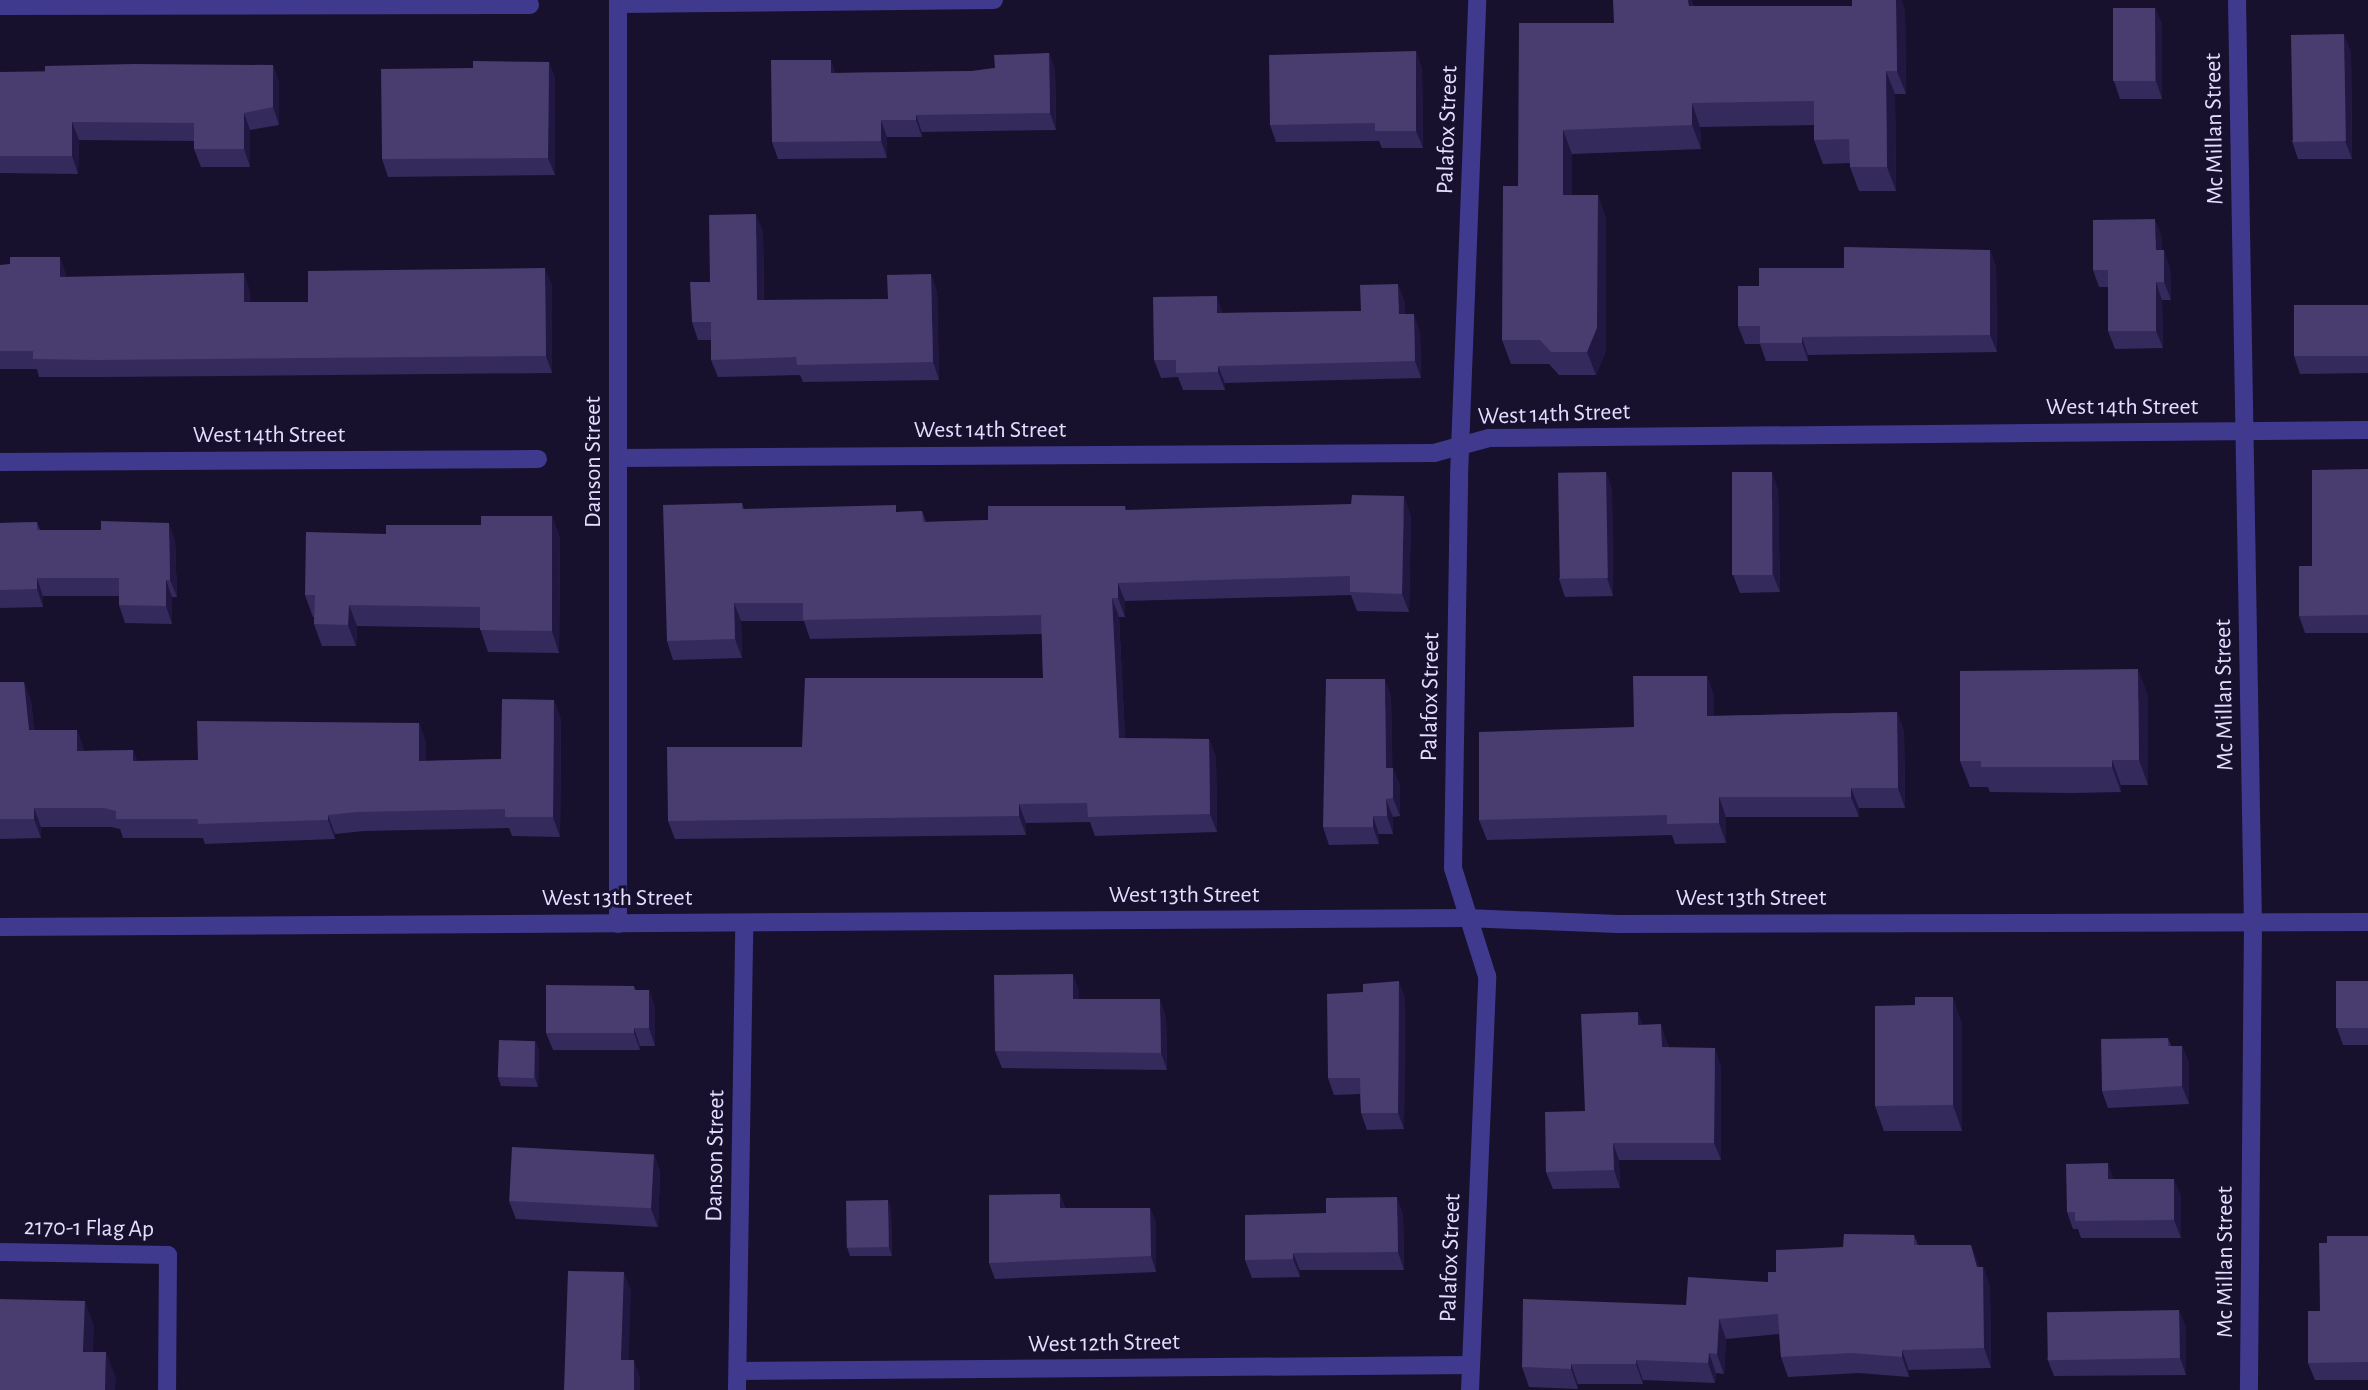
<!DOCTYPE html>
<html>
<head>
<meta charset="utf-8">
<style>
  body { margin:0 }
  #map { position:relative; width:2368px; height:1390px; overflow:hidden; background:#17112e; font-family:"Alegreya Sans",sans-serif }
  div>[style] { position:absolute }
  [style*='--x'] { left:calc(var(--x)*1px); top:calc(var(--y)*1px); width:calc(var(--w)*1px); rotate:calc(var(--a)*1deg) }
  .minor>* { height:18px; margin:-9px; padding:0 9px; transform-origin:9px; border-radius:9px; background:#403a8f }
  .wall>* { inset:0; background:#352a5c }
  .shaded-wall>* { inset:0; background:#211842 }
  .building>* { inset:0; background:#483d6e; transform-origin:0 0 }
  span { translate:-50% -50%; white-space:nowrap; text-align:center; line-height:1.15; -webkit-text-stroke:6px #17112e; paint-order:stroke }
  .street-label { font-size:24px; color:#e3deff }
</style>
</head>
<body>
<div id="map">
  <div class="minor">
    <i style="--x:618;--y:0;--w:924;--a:90"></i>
    <i style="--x:2237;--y:0;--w:923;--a:89.01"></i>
    <i style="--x:2253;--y:923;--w:467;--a:90.5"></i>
    <i style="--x:618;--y:4;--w:376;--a:-0.6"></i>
    <i style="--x:0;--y:6;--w:530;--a:-0.11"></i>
    <i style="--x:618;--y:458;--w:816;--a:-0.35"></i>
    <i style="--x:1434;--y:453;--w:57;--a:-15.3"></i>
    <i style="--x:1489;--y:438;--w:879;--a:-0.52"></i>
    <i style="--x:0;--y:462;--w:538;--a:-0.32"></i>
    <i style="--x:0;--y:927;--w:1466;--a:-0.35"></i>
    <i style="--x:1466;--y:918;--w:152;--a:2.3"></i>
    <i style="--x:1618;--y:924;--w:750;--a:-0.15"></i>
    <i style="--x:0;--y:1252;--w:168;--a:1"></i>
    <i style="--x:168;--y:1255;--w:135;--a:90.4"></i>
    <i style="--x:738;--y:1371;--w:733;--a:-0.47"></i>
    <i style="--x:737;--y:1390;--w:467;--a:-89.1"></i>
    <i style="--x:1470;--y:1390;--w:414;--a:-87.6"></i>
    <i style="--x:1487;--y:976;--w:113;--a:-107.5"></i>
    <i style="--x:1453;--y:868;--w:392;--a:-89.1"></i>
    <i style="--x:1459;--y:476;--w:476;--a:-87.8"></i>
  </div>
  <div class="wall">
    <i style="clip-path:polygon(1852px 0,1901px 0,1905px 11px,1906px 94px,1895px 94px,1896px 191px,1859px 191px,1850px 167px,1850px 163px,1823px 164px,1814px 140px,1814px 125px,1700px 127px,1701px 149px,1572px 154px,1572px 195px,1598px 195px,1606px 219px,1606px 351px,1596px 375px,1559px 375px,1549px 364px,1511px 364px,1502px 340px,1518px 186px,1614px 23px,1695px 6px,1852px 6px)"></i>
    <i style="clip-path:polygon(2155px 8px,2162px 25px,2162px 99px,2120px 99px,2114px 81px)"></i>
    <i style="clip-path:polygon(1416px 51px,1422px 69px,1423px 148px,1382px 148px,1379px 141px,1276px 142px,1270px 125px)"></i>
    <i style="clip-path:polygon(2351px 52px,2352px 159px,2298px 159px,2292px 141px)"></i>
    <i style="clip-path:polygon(1049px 53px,1055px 70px,1056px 130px,922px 132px,922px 137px,887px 137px,887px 158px,778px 159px,772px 142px,836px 73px,972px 71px,995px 68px)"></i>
    <i style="clip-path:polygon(549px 62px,555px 79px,555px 175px,388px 177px,382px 159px)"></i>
    <i style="clip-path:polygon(273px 65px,279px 83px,279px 125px,250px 130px,250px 167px,201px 167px,194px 149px,194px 141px,79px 140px,78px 174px,0 173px,0 72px)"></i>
    <i style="clip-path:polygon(763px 231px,764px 300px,888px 299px,931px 274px,937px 292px,939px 380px,803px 382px,800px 375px,718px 377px,711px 360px,711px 340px,698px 340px,692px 322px,710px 282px)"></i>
    <i style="clip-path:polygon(2162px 237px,2162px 250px,2170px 268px,2171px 300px,2162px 300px,2163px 348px,2115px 349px,2108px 331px,2108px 287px,2099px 287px,2093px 270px)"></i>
    <i style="clip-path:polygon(1990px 250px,1996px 268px,1997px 352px,1808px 355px,1808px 361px,1766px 361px,1760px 344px,1745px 344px,1738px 326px,1759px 286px,1844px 268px)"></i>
    <i style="clip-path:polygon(0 265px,66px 274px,66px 277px,250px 291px,250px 302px,308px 302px,552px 285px,552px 373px,103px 377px,39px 377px,37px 369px,0 369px)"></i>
    <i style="clip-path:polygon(1405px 302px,1405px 314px,1420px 332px,1421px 378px,1225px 383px,1225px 390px,1183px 390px,1178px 377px,1161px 378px,1154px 360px,1223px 313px,1361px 311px)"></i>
    <i style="clip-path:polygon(2368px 305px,2368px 373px,2300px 374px,2294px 356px)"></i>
    <i style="clip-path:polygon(2368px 469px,2368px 633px,2305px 633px,2299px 616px,2312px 566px)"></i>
    <i style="clip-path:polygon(1606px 472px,1612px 490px,1613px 596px,1565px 597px,1559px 579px)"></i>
    <i style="clip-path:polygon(1778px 489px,1780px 592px,1740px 593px,1733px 575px)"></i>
    <i style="clip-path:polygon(742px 503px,744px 509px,898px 512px,922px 511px,926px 522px,988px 520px,1125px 506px,1126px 510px,1411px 515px,1409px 612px,1357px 611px,1351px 595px,1125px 601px,1125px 617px,1119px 617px,1125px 738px,1209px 739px,1216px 758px,1217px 832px,1095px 836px,1090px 822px,1026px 823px,1026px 835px,675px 839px,668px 821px,802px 747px,1043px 678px,1042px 634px,810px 639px,804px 621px,741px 621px,742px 658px,673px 660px,667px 641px)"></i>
    <i style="clip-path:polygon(552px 516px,560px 538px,559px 653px,488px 652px,480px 628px,357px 626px,356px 646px,322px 646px,314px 624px,314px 617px,313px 617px,305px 595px,386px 534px,481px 525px)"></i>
    <i style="clip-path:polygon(37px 522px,40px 530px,175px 540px,177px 597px,172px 597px,172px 624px,125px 623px,119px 605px,119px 596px,43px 596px,43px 607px,0 608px,0 523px)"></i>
    <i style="clip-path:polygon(1707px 676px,1714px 696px,1714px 716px,1897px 712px,1904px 732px,1905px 808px,1859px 808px,1859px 817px,1726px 817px,1726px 843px,1675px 844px,1672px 835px,1487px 840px,1479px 820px,1634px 727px)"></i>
    <i style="clip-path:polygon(0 682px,24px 682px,31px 701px,34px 730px,84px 749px,84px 751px,133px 750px,137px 761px,198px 760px,419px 723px,426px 743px,426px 761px,501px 759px,561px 719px,560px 837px,512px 836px,509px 828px,364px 831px,335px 834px,335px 839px,205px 844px,203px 838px,123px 838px,120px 829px,111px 827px,41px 827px,41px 838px,0 839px)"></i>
    <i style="clip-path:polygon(2148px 695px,2148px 785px,2121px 785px,2121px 792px,2072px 793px,1990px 792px,1988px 787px,1970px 787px,1960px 761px)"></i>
    <i style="clip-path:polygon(1391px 696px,1392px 768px,1400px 785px,1400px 816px,1393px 817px,1393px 834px,1379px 834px,1379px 844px,1329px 845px,1323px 827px)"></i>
    <i style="clip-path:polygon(2368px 981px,2368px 1045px,2343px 1045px,2337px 1028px)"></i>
    <i style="clip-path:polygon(634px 986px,636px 990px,649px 990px,655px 1008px,655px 1046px,640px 1046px,640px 1050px,553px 1050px,546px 1033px)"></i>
    <i style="clip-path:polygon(1079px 991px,1079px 999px,1166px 1017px,1167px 1070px,1002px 1068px,995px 1051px)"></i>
    <i style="clip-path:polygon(1405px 997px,1404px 1129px,1367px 1130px,1361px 1113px,1360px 1094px,1334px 1095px,1328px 1078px)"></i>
    <i style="clip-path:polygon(1638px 1012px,1642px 1025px,1667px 1042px,1668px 1047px,1721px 1066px,1721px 1160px,1619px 1160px,1620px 1188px,1553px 1189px,1546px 1172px,1585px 1111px)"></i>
    <i style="clip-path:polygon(1962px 1023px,1962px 1131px,1884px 1131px,1875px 1106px)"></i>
    <i style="clip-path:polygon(2168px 1038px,2171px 1046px,2182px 1046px,2189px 1063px,2189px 1104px,2108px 1108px,2102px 1091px)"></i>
    <i style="clip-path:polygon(535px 1041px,539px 1050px,538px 1087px,501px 1086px,498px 1077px)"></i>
    <i style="clip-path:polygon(654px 1154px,660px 1172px,658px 1227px,516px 1219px,509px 1201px)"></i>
    <i style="clip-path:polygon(2113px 1179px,2181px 1196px,2181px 1238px,2081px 1238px,2078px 1229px,2073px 1229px,2067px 1212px)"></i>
    <i style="clip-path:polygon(1060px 1194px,1065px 1208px,1150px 1208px,1156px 1223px,1156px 1272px,995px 1279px,989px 1263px)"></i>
    <i style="clip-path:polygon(891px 1209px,892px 1256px,850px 1256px,847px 1247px)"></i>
    <i style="clip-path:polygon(1403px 1214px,1404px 1270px,1300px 1270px,1300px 1277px,1252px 1278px,1245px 1260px)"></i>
    <i style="clip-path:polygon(1914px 1235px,1918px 1245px,1979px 1267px,1983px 1267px,1990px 1287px,1991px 1368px,1909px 1370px,1909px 1377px,1859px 1373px,1788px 1377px,1781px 1357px,1779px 1334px,1726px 1339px,1724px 1374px,1716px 1373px,1715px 1383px,1643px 1380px,1643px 1384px,1578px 1384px,1578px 1389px,1529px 1387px,1522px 1367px,1686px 1305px,1768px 1282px,1776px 1272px,1843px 1247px)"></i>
    <i style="clip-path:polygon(2368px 1236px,2368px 1380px,2315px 1380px,2308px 1363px,2320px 1311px,2327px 1243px)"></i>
    <i style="clip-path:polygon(2179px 1310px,2186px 1328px,2186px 1375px,2054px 1376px,2047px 1358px)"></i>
  </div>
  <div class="shaded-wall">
    <i style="clip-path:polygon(1688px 0,1692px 0,1697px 12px,1689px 6px)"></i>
    <i style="clip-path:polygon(1896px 0,1901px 0,1905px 11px,1906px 94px,1897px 71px)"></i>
    <i style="clip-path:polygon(2155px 8px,2162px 25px,2162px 99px,2156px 81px)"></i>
    <i style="clip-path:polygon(2344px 34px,2351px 52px,2352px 159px,2345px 141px)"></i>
    <i style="clip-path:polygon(1416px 51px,1422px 69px,1423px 148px,1416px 131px)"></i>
    <i style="clip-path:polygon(1049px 53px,1055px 70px,1056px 130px,1050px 113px)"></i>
    <i style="clip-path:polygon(831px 60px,837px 77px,831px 73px)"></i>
    <i style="clip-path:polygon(549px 62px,555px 79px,555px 175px,548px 158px)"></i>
    <i style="clip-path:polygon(273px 65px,279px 83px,279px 125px,273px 107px)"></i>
    <i style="clip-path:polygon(1886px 71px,1895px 94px,1896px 191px,1887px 167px)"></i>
    <i style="clip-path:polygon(1692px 103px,1700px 127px,1701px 149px,1692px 125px)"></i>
    <i style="clip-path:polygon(244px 113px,250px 130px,250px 167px,244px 149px)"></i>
    <i style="clip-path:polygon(916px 115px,922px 132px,922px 137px,916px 120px)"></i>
    <i style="clip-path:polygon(881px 120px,887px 137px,887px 158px,881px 141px)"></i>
    <i style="clip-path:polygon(72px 122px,79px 140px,78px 174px,72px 156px)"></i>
    <i style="clip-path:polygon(1563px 130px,1572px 154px,1572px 219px,1563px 195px)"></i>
    <i style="clip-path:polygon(1598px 195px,1606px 219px,1606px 351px,1596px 375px,1587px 352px)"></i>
    <i style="clip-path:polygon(756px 214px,763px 231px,764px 318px,757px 300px)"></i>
    <i style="clip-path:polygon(2155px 219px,2162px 237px,2162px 268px,2156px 250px)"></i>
    <i style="clip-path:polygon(1990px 250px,1996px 268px,1997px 352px,1990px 335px)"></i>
    <i style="clip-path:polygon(2164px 250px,2170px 268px,2171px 300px,2164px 282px)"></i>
    <i style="clip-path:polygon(60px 257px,66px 274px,67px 295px,60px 277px)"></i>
    <i style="clip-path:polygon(545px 268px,552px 285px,552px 373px,546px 356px)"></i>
    <i style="clip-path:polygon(244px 273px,250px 291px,251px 320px,244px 302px)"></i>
    <i style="clip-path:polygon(931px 274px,937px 292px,939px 380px,933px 362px)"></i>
    <i style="clip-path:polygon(2156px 282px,2162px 300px,2163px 348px,2156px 331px)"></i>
    <i style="clip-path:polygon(1398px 284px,1405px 302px,1405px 332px,1399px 314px)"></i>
    <i style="clip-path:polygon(1217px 296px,1223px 314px,1217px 313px)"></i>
    <i style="clip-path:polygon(1414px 314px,1420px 332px,1421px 378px,1415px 361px)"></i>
    <i style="clip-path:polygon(1802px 337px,1808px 355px,1808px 361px,1802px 343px)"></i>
    <i style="clip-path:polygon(1218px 366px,1225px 383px,1225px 390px,1218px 372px)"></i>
    <i style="clip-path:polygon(1606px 472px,1612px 490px,1613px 596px,1607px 578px)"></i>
    <i style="clip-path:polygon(1772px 472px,1778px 489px,1780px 592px,1773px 575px)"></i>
    <i style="clip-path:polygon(1404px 496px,1411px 515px,1409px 612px,1402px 594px)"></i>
    <i style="clip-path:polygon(552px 516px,560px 538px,559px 653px,552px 631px)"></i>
    <i style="clip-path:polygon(169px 523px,175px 540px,177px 597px,170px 580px)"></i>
    <i style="clip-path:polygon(37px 578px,43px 596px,43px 607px,37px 589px)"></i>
    <i style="clip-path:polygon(166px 580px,172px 597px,172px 624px,166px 606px)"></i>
    <i style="clip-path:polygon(1118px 583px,1125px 601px,1125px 617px,1118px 598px)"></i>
    <i style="clip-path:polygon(1112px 598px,1119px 617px,1126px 757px,1119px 738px)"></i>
    <i style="clip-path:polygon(734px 603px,741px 621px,742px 658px,735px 639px)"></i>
    <i style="clip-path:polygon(349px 605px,357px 626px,356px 646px,348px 625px)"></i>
    <i style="clip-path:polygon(2138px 669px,2148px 695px,2148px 785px,2139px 760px)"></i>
    <i style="clip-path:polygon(1707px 676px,1714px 696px,1714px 736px,1707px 716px)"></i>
    <i style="clip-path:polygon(1385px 679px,1391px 696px,1393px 785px,1386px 768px)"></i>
    <i style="clip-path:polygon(24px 682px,31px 701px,36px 749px,29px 730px)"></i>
    <i style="clip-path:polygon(554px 700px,561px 719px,560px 837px,553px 817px)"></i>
    <i style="clip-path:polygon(1897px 712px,1904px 732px,1905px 808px,1898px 788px)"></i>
    <i style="clip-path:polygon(419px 723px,426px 743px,426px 780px,419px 761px)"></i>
    <i style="clip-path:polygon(77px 730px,84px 749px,84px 770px,77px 751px)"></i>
    <i style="clip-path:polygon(1209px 739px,1216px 758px,1217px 832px,1210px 814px)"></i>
    <i style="clip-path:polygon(133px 750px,140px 769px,133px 761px)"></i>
    <i style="clip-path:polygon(2112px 760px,2121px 785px,2121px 792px,2112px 767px)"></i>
    <i style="clip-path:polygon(1393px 768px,1400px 785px,1400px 816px,1393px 798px)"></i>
    <i style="clip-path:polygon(1851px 788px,1859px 808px,1859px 817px,1851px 797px)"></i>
    <i style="clip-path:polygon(1719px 797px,1726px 817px,1726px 843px,1719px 823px)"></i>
    <i style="clip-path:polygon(1386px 799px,1393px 817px,1393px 834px,1387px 816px)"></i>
    <i style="clip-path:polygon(1019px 804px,1026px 823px,1026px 835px,1019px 816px)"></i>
    <i style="clip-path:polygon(34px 808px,41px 827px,41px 838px,34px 819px)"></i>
    <i style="clip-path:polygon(328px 815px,335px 834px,335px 839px,328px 820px)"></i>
    <i style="clip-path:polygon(1373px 816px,1379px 834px,1379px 844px,1373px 827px)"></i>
    <i style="clip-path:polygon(1073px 974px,1079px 991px,1079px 1017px,1073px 999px)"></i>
    <i style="clip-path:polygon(1399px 981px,1405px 997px,1404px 1129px,1398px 1113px)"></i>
    <i style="clip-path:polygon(649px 990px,655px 1008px,655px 1046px,649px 1028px)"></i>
    <i style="clip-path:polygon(1953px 997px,1962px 1023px,1962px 1131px,1953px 1105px)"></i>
    <i style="clip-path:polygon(1160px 999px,1166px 1017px,1167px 1070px,1161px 1053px)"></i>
    <i style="clip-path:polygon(1638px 1012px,1644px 1030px,1638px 1025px)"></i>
    <i style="clip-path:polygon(1661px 1024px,1667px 1042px,1668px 1065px,1662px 1047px)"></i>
    <i style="clip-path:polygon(634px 1028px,640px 1046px,640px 1050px,634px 1033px)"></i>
    <i style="clip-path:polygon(535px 1041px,539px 1050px,538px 1087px,535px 1078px)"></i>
    <i style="clip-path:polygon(2182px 1046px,2189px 1063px,2189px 1104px,2182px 1086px)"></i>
    <i style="clip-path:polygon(1715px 1048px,1721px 1066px,1721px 1160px,1714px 1143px)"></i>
    <i style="clip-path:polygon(1613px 1143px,1619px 1160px,1620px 1188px,1614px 1170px)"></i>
    <i style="clip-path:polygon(654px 1154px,660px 1172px,658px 1227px,651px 1209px)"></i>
    <i style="clip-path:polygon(2108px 1163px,2114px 1181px,2108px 1179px)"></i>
    <i style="clip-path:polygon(2174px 1179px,2181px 1196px,2181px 1238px,2174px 1220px)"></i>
    <i style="clip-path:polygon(1060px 1194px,1065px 1209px,1060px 1208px)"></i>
    <i style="clip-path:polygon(1397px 1197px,1403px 1214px,1404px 1270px,1398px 1252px)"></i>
    <i style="clip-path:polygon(888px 1200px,891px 1209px,892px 1256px,889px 1247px)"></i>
    <i style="clip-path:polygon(1150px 1208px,1156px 1223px,1156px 1272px,1151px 1256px)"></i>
    <i style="clip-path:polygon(1971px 1245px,1979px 1265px,1983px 1282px,1983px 1267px,1990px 1287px,1991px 1368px,1984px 1348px,1977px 1267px)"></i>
    <i style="clip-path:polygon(1293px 1253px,1300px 1270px,1300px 1277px,1293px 1259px)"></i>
    <i style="clip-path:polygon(624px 1272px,631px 1290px,628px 1377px,621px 1360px)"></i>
    <i style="clip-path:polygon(85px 1301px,94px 1326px,92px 1377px,83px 1352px)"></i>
    <i style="clip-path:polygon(2179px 1310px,2186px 1328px,2186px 1375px,2180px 1358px)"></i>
    <i style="clip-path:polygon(1719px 1319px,1726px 1339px,1724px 1374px,1717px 1354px)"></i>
    <i style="clip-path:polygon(1902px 1350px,1909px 1370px,1909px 1377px,1902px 1357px)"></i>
    <i style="clip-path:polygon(106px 1352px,116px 1378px,115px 1390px,105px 1390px)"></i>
    <i style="clip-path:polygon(1709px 1353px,1716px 1373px,1715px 1383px,1708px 1363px)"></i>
    <i style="clip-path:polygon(634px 1360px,640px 1377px,640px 1390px,634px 1390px)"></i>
    <i style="clip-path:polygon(1636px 1360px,1643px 1380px,1643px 1384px,1636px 1364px)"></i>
    <i style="clip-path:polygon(1571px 1364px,1578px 1384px,1578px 1389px,1571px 1369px)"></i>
  </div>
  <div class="building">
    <i style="clip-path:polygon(1613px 0,1688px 0,1689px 6px,1852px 6px,1852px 0,1896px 0,1897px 71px,1886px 71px,1887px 167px,1850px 167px,1849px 139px,1814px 140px,1814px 101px,1692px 103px,1692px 125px,1563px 130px,1563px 195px,1598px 195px,1597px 328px,1587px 352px,1551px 352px,1540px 340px,1502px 340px,1503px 186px,1518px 186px,1519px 23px,1614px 23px)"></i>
    <i style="left:2113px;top:8px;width:42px;height:73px"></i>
    <i style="left:2344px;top:34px;width:107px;height:53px;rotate:89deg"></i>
    <i style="clip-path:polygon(1416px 51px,1416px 131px,1375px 131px,1375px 123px,1270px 125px,1269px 55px)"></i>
    <i style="clip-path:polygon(1049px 53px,1050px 113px,916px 115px,916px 120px,881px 120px,881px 141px,772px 142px,771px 60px,831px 60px,831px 73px,972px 71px,995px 68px,994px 55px)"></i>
    <i style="clip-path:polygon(473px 61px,549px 62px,548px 158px,382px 159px,381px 69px,473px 68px)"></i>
    <i style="clip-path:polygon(134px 64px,273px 65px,273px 107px,244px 113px,244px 149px,194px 149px,194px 123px,72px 122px,72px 156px,0 156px,0 72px,45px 72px,45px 66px)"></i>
    <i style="clip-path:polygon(756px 214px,757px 300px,888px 299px,887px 275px,931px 274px,933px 362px,797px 365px,796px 357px,711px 360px,711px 322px,692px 322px,690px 282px,710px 282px,709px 215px)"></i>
    <i style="clip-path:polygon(2155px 219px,2156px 250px,2164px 250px,2164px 282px,2156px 282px,2156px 331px,2108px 331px,2108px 270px,2093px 270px,2093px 220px)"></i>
    <i style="clip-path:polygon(1844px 247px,1990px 250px,1990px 335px,1802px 337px,1802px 343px,1760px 343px,1760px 326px,1738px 326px,1738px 286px,1759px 286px,1759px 268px,1844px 268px)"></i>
    <i style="clip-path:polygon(10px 257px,60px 257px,60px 277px,244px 273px,244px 302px,308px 302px,308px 271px,545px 268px,546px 356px,97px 360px,33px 359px,33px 351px,0 351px,0 265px,10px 264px)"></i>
    <i style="clip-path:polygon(1398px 284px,1399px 314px,1414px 314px,1415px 361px,1218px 366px,1218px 372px,1176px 373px,1176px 360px,1154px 360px,1153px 297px,1217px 296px,1217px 313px,1361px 311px,1360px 285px)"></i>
    <i style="left:2368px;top:305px;width:51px;height:74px;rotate:90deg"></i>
    <i style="clip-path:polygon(2368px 469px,2368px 615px,2299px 616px,2299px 566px,2312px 566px,2312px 470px)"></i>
    <i style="left:1606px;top:472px;width:106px;height:48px;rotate:89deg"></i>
    <i style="left:1732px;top:472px;width:40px;height:103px"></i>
    <i style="clip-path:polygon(1352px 495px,1404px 496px,1402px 594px,1350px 592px,1350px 576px,1118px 583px,1118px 598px,1112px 598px,1119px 738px,1209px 739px,1210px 814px,1088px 817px,1087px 803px,1019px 804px,1019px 816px,668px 821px,667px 747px,802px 747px,805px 678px,1043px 678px,1041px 615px,803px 620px,803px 603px,734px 603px,735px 639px,667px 641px,663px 505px,742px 503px,742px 509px,896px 505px,896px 512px,922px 511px,923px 522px,988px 520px,988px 506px,1125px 506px,1125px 510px,1351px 504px)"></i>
    <i style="clip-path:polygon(481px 516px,552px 516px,552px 631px,480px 630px,480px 607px,349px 605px,348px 625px,314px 624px,315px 595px,305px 595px,306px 532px,386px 534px,386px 525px,481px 525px)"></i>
    <i style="clip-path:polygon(101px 521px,169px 523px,170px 580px,166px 580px,166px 606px,119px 605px,119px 578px,37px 578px,37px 589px,0 590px,0 523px,37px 522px,37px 530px,101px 530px)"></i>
    <i style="clip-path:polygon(2138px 669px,2139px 760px,2112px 760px,2112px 767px,1981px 767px,1981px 761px,1960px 761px,1960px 671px)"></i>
    <i style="clip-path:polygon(1633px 676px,1707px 676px,1707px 716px,1897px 712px,1898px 788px,1851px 788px,1851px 797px,1719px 797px,1719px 823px,1667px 824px,1667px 815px,1479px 820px,1479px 732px,1634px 727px)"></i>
    <i style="clip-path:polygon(1326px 679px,1385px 679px,1386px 768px,1393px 768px,1393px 798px,1386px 799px,1387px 816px,1373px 816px,1373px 827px,1323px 827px)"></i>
    <i style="clip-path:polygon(0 682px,24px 682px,29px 730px,77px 730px,77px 751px,133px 750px,133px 761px,198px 760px,197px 721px,419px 723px,419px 761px,501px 759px,502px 699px,554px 700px,553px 817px,505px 817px,505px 809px,357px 812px,328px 815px,328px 820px,198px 824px,198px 819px,116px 819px,116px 811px,104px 808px,34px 808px,34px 819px,0 819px)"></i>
    <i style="clip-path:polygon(1073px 974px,1073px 999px,1160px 999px,1161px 1053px,995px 1051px,994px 975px)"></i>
    <i style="clip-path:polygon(1399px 981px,1398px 1113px,1361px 1113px,1360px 1078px,1328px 1078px,1327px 994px,1363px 992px,1363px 984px)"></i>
    <i style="left:2336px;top:981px;width:32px;height:47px"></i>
    <i style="clip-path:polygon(546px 985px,634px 986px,634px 990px,649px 990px,649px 1028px,634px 1028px,634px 1033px,546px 1033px)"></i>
    <i style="clip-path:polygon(1915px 997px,1953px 997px,1953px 1105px,1875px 1106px,1875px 1006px,1915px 1005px)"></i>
    <i style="clip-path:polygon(1638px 1012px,1638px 1025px,1661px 1024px,1662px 1047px,1715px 1048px,1714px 1143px,1613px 1143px,1614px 1170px,1546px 1172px,1545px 1112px,1585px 1111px,1581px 1014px)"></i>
    <i style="clip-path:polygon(2168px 1038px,2168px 1046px,2182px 1046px,2182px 1086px,2102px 1091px,2101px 1039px)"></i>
    <i style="left:499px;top:1040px;width:36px;height:37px;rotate:2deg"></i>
    <i style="left:512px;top:1147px;width:142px;height:54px;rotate:3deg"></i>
    <i style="clip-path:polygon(2108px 1163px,2108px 1179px,2174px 1179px,2174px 1220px,2075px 1221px,2075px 1212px,2067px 1212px,2066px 1164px)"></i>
    <i style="clip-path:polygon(1060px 1194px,1060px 1208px,1150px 1208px,1151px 1256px,989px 1263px,989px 1195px)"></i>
    <i style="clip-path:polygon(1397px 1197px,1398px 1252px,1293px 1253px,1293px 1259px,1245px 1260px,1245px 1215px,1326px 1213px,1326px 1198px)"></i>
    <i style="left:888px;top:1200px;width:47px;height:42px;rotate:89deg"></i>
    <i style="clip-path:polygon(1844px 1234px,1914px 1235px,1914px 1245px,1971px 1245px,1977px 1267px,1983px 1267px,1984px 1348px,1902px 1350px,1902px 1357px,1851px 1353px,1781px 1357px,1778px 1314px,1719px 1319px,1717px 1354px,1709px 1353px,1708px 1363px,1636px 1360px,1636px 1364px,1571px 1364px,1571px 1369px,1522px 1367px,1523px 1299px,1686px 1305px,1688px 1277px,1768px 1282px,1768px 1272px,1776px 1272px,1776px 1250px,1843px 1247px)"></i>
    <i style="clip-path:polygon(2327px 1236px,2368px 1236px,2368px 1362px,2308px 1363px,2308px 1311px,2320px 1311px,2319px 1243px,2327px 1243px)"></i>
    <i style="clip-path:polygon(568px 1271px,624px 1272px,621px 1360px,634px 1360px,634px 1390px,564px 1390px)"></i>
    <i style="clip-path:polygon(0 1299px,85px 1301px,83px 1352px,106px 1352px,105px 1390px,0 1390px)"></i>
    <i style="left:2179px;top:1310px;width:48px;height:132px;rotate:89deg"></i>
  </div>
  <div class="street-label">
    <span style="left:2215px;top:129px;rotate:-91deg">Mc Millan Street</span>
    <span style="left:1448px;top:130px;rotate:-88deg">Palafox Street</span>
    <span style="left:2122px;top:408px">West 14th Street</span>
    <span style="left:1554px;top:415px;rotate:-2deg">West 14th Street</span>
    <span style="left:990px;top:431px">West 14th Street</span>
    <span style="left:269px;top:436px">West 14th Street</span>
    <span style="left:594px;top:462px;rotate:-90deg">Danson Street</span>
    <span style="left:2225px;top:695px;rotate:-91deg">Mc Millan Street</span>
    <span style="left:1431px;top:697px;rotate:-89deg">Palafox Street</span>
    <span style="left:1184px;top:896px">West 13th Street</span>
    <span style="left:617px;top:899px">West 13th Street</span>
    <span style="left:1751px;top:899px">West 13th Street</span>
    <span style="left:716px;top:1156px;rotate:-89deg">Danson Street</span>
    <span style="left:89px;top:1229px;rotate:1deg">2170-1 Flag Ap</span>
    <span style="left:1451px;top:1258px;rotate:-88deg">Palafox Street</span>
    <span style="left:2226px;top:1262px;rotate:-90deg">Mc Millan Street</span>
    <span style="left:1104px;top:1344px;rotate:-1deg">West 12th Street</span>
  </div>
</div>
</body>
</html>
